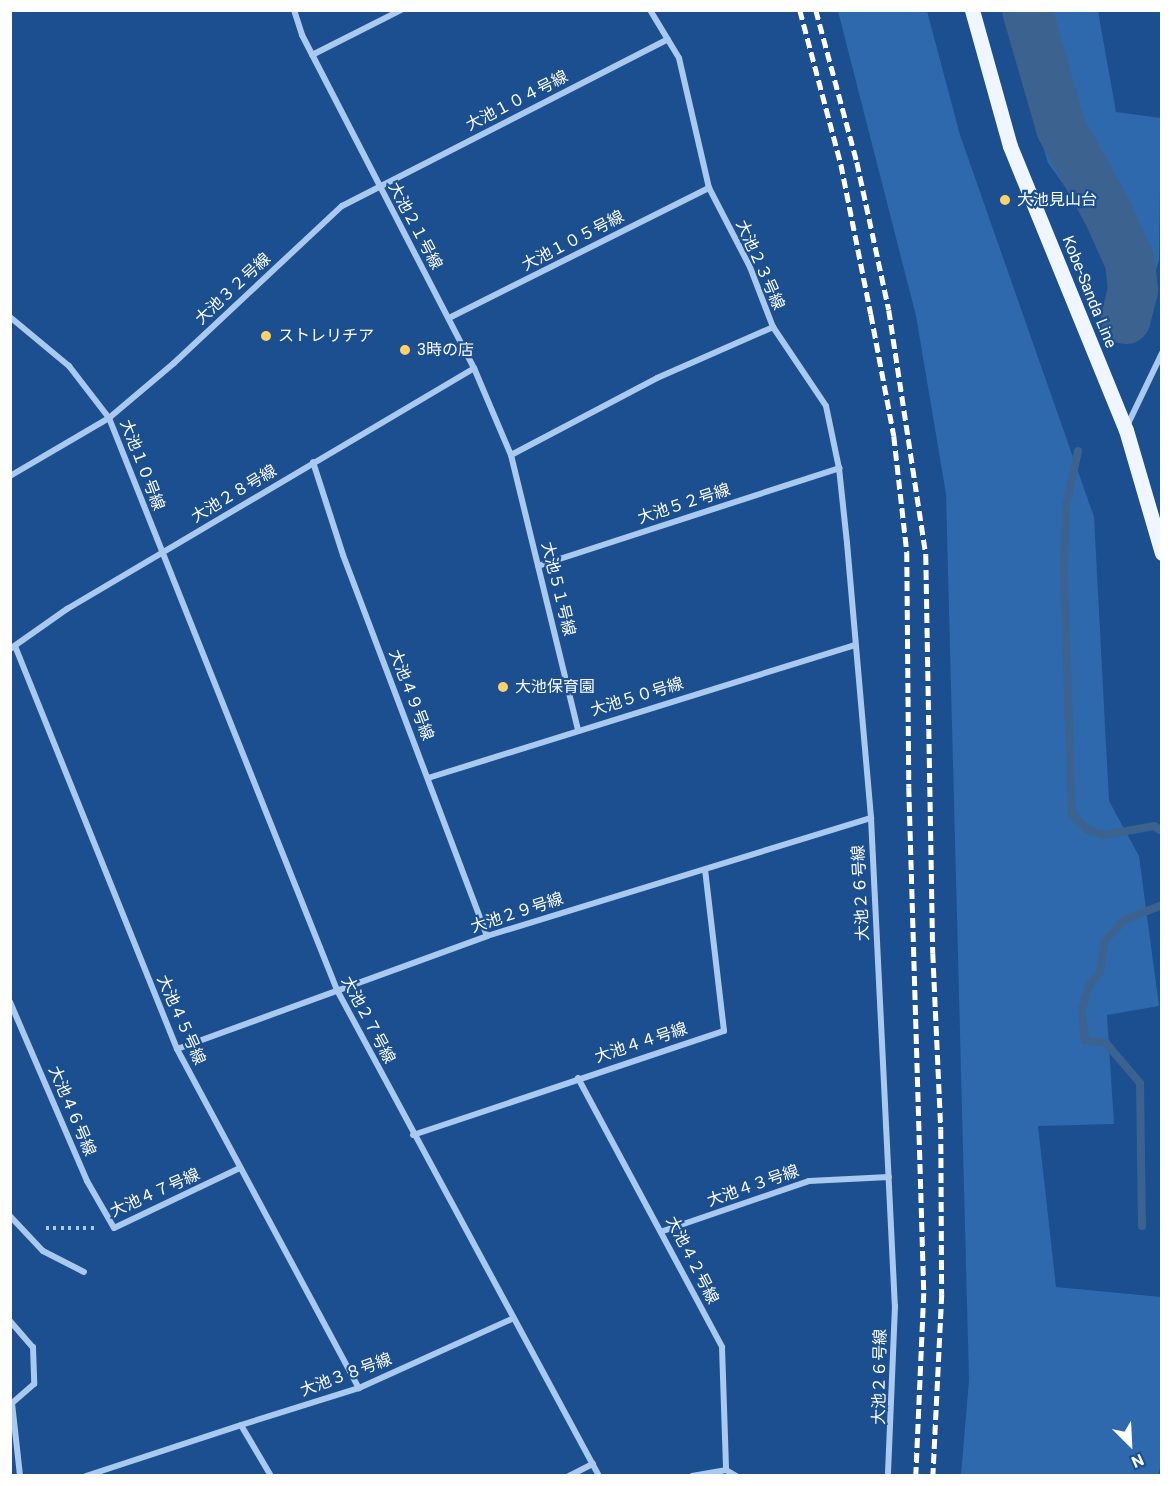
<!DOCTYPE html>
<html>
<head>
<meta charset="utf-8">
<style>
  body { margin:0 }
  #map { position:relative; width:1172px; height:1486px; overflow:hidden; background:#1b4f8f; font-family:Roboto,"Noto Sans JP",sans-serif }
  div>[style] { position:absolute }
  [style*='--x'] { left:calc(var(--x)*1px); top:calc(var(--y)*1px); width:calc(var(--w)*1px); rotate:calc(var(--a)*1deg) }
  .green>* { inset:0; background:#2e69ad }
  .stream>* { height:8px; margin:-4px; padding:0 4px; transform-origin:4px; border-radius:4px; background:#3c6290 }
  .river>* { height:50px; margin:-25px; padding:0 25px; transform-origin:25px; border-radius:25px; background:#3c6290 }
  .path>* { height:4px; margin-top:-2px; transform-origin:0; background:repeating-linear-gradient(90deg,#a9c9ee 0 3px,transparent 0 7.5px) }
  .minor>* { height:6px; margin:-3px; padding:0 3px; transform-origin:3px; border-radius:3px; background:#a9c9ee }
  .primary>* { height:15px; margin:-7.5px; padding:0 7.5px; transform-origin:7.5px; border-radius:7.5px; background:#f0f6ff }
  .rail>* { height:4.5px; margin-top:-2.25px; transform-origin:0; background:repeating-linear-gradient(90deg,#fff 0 10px,transparent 0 14.5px) }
  .dots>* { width:16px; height:16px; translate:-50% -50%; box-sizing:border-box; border:3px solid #1b4f8f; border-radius:50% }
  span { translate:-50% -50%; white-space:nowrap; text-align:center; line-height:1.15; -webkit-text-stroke:4.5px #1b4f8f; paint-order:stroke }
  .street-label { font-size:16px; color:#fff }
  .poi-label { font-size:16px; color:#fff }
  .left { translate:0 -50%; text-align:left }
  .frame { position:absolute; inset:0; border:12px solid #fff; pointer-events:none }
  .north { position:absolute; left:1100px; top:1414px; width:60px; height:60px; -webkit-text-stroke:4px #1b4f8f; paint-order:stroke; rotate:156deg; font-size:16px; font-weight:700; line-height:24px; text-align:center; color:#fff }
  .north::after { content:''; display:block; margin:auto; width:21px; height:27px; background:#fff; clip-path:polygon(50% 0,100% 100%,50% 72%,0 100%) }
</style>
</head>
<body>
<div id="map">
  <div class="green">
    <i style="clip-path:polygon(838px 11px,927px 11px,960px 135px,1094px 517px,1109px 801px,1139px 856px,1159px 1006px,1107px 1015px,1114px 1124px,1038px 1126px,1056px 1287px,1161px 1297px,1162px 1460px,1158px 1475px,961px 1475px,969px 1380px,946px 494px,916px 316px)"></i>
    <i style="clip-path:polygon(1003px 11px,1098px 11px,1116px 112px,1161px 118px,1159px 260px,1147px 300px,1048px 163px)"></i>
  </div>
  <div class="stream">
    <i style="--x:1078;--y:451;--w:56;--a:102.3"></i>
    <i style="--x:1066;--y:506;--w:69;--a:91.7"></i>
    <i style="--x:1064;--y:575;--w:239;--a:88.1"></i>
    <i style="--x:1072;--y:814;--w:21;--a:47"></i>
    <i style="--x:1086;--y:829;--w:19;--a:18"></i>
    <i style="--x:1104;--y:835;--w:51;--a:-10.2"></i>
    <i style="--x:1154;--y:826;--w:9;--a:32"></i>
    <i style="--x:1142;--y:1226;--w:143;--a:-90.8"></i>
    <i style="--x:1140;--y:1083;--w:52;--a:-130.4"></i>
    <i style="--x:1106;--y:1043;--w:21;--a:-172"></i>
    <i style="--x:1085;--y:1040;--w:31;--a:-96"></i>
    <i style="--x:1082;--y:1009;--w:25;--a:-74"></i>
    <i style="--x:1089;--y:985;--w:17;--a:-50"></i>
    <i style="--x:1100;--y:972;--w:30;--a:-82"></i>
    <i style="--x:1104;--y:942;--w:30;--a:-48"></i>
    <i style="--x:1124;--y:920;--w:41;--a:-21.5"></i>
  </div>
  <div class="river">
    <i style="--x:1027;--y:10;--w:123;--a:73.9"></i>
    <i style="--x:1061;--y:128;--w:99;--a:61.1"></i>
    <i style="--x:1109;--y:215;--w:51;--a:65.9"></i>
    <i style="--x:1130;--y:262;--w:28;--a:84"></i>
    <i style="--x:1133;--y:290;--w:30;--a:104"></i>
  </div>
  <div class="path">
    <i style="--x:46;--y:1228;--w:49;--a:0"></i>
  </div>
  <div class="minor">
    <i style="--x:294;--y:10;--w:26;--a:72"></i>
    <i style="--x:302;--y:35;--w:375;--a:62.7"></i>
    <i style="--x:474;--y:368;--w:95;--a:67"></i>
    <i style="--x:511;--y:455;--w:282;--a:76.3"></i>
    <i style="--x:312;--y:55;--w:100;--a:-26.8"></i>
    <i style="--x:10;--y:317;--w:77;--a:39.7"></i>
    <i style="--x:69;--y:366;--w:66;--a:52.4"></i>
    <i style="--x:109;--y:418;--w:616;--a:68.27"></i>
    <i style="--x:337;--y:990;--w:552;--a:61.67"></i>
    <i style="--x:449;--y:318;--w:291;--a:-26.6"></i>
    <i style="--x:773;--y:327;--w:95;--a:56.1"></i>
    <i style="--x:826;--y:406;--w:63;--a:78.2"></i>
    <i style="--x:839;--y:468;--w:75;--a:83.9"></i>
    <i style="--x:847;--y:543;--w:276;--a:85"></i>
    <i style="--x:871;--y:818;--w:489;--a:87.2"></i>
    <i style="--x:895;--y:1306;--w:170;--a:92.4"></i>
    <i style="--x:1127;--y:426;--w:81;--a:-64.4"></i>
    <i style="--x:511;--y:455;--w:165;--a:-27.8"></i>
    <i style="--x:657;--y:378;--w:127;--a:-23.7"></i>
    <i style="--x:773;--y:327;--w:64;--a:-111"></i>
    <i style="--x:750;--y:267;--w:89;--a:-117.4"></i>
    <i style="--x:709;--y:188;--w:133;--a:-103"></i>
    <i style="--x:679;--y:58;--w:56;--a:-121.1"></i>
    <i style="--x:313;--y:462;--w:98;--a:72.1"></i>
    <i style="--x:343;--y:555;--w:407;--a:69.3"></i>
    <i style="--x:10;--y:476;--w:115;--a:-30.4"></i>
    <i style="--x:109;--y:418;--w:85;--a:-40.2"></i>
    <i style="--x:174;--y:363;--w:230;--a:-43.1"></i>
    <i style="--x:342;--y:206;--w:366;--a:-27.1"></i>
    <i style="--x:538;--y:566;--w:317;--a:-18"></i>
    <i style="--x:15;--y:646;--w:434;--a:68.1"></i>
    <i style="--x:177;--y:1049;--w:385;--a:61.8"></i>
    <i style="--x:10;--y:649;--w:70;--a:-35.1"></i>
    <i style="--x:67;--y:609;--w:473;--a:-30.6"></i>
    <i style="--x:428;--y:778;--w:447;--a:-17.3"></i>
    <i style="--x:10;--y:1002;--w:195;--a:66.7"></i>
    <i style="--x:87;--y:1181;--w:54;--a:60.1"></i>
    <i style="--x:114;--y:1228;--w:140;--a:-25.5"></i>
    <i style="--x:177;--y:1049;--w:330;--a:-20"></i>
    <i style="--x:487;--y:936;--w:402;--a:-17.1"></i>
    <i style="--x:578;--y:1078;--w:305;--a:61.8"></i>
    <i style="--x:722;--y:1347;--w:123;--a:88.1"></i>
    <i style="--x:413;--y:1135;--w:328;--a:-18.5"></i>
    <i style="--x:724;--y:1031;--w:162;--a:-96.7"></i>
    <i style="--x:10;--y:1216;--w:48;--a:46.7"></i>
    <i style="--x:43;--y:1251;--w:46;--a:27.1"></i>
    <i style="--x:663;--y:1231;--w:154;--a:-18.9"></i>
    <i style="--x:809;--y:1181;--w:80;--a:-2.9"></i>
    <i style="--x:10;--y:1321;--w:35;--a:49"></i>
    <i style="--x:33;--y:1347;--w:37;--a:88"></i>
    <i style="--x:34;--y:1384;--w:29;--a:139"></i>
    <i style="--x:12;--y:1403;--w:73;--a:83.7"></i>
    <i style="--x:86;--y:1476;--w:163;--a:-18.2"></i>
    <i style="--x:271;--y:1476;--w:59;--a:-120.5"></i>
    <i style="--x:241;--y:1425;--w:124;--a:-17.4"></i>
    <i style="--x:359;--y:1388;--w:168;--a:-24.3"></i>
    <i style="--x:569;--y:1476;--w:27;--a:-27"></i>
    <i style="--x:692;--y:1476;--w:35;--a:-10"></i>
    <i style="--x:726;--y:1470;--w:12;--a:31"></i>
  </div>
  <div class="primary">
    <i style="--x:972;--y:10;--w:141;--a:74.4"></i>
    <i style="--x:1010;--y:146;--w:307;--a:67.8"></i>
    <i style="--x:1126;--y:430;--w:128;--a:73.7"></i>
  </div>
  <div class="rail">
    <i style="--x:800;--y:10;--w:159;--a:75.1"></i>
    <i style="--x:841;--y:164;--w:153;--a:78.7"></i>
    <i style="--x:871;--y:314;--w:124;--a:79.3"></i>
    <i style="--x:894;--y:436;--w:117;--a:83.6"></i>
    <i style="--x:907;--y:552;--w:235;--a:89.5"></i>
    <i style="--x:909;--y:787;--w:506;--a:88.3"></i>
    <i style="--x:924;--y:1293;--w:183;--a:92.5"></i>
    <i style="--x:816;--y:10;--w:157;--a:74.9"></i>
    <i style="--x:857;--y:162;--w:151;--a:77.8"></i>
    <i style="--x:889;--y:310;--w:248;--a:81.4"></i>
    <i style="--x:926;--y:555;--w:398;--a:89"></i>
    <i style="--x:933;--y:953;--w:176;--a:87.4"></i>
    <i style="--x:941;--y:1129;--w:165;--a:89.7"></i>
    <i style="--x:942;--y:1294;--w:182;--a:92.8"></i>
  </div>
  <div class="dots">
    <i style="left:1005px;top:200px;background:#ffd166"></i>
    <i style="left:266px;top:336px;background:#ffd166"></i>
    <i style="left:405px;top:350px;background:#ffd166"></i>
    <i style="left:503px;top:687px;background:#ffd166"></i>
  </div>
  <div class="street-label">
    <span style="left:517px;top:101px;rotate:-27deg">大池１０４号線</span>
    <span style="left:415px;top:226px;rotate:62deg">大池２１号線</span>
    <span style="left:573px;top:241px;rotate:-27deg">大池１０５号線</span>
    <span style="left:760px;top:265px;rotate:66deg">大池２３号線</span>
    <span style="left:233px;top:289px;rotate:-43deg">大池３２号線</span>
    <span style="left:1089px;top:292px;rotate:68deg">Kobe-Sanda Line</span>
    <span style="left:142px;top:465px;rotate:69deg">大池１０号線</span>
    <span style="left:234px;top:494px;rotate:-31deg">大池２８号線</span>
    <span style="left:684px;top:504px;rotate:-18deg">大池５２号線</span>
    <span style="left:558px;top:589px;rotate:76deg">大池５１号線</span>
    <span style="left:411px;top:695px;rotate:69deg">大池４９号線</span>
    <span style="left:637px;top:697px;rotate:-17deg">大池５０号線</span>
    <span style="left:861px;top:893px;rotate:-93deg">大池２６号線</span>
    <span style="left:517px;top:913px;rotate:-18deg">大池２９号線</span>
    <span style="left:181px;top:1020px;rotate:66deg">大池４５号線</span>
    <span style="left:368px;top:1020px;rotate:62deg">大池２７号線</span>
    <span style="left:641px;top:1043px;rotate:-18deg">大池４４号線</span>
    <span style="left:72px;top:1111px;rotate:67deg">大池４６号線</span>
    <span style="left:753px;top:1186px;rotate:-19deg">大池４３号線</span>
    <span style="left:155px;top:1193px;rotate:-24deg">大池４７号線</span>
    <span style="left:692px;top:1260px;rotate:63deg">大池４２号線</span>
    <span style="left:346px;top:1375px;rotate:-20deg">大池３８号線</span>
    <span style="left:880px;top:1377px;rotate:-89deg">大池２６号線</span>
  </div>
  <div class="poi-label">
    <span class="left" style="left:1017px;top:200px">大池見山台</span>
    <span class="left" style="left:278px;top:336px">ストレリチア</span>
    <span class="left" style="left:417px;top:350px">3時の店</span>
    <span class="left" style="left:515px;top:687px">大池保育園</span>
  </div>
  <div class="frame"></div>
  <div class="north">N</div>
</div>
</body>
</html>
